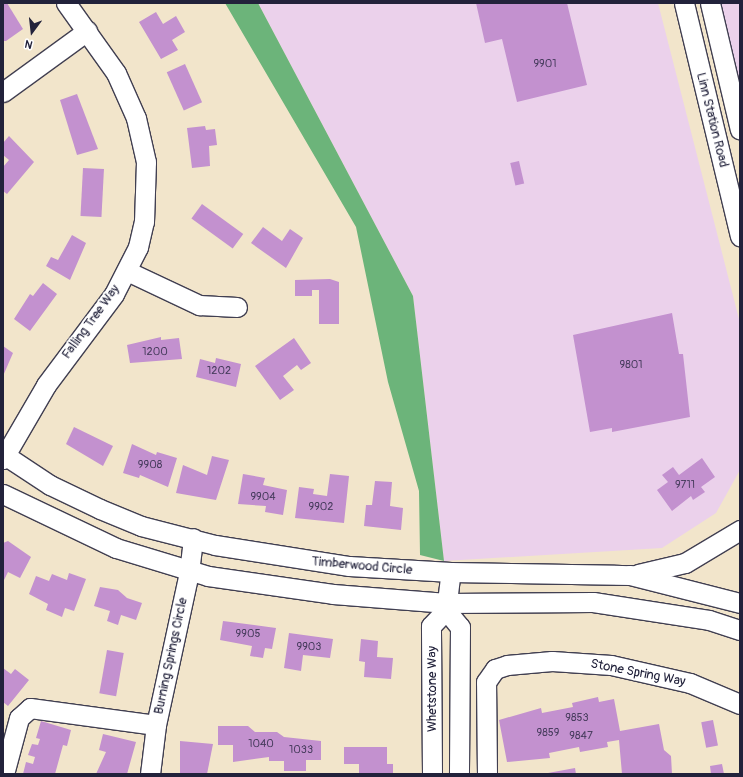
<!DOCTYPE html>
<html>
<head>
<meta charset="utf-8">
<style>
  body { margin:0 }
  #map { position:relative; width:743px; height:777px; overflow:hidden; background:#f2e5cb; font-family:Pangolin,sans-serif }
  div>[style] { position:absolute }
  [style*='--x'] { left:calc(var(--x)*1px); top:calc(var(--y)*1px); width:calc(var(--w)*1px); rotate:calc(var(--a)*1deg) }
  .built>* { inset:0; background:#ebd1eb }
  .forest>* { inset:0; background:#6cb47a }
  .building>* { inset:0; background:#c391cf; transform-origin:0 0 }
  .roads { filter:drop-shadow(1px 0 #413f51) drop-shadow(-1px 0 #413f51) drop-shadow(0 1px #413f51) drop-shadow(0 -1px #413f51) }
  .minor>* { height:19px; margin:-9.5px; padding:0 9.5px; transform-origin:9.5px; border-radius:9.5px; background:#fff }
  span { translate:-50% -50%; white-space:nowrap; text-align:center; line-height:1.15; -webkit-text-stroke:3.5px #fff; paint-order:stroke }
  .number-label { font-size:11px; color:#4a3e60 }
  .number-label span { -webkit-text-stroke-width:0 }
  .street-label { font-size:13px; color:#22223b }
  .frame { position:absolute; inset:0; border:4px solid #22223b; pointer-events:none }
  .north { position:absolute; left:12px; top:12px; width:40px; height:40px; -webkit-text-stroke:3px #fff; paint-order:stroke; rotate:195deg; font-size:11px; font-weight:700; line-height:16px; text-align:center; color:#22223b }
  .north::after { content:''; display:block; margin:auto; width:14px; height:18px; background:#22223b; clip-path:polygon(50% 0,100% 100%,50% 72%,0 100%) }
</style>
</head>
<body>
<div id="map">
  <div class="built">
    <i style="clip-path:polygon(258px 3px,658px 3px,740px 323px,740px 470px,716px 513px,662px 548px,444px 561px,413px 296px)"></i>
    <i style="clip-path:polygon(719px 3px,740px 3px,740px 91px)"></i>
  </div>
  <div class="forest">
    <i style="clip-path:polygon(225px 3px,258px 3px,413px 296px,444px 561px,420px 555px,419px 491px,388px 382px,356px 227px)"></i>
  </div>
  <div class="building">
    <i style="clip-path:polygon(3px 3px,7px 3px,23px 29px,6px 41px,3px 41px)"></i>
    <i style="clip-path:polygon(476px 3px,567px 3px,587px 85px,517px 102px,502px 39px,485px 43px)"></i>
    <i style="clip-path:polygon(156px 12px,163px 24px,176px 16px,185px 32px,172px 40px,178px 50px,161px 59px,139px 22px)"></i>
    <i style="left:185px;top:64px;width:42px;height:20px;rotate:66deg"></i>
    <i style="clip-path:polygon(77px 94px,98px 149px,77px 155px,60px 100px)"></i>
    <i style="clip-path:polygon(205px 126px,206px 130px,215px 129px,217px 145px,209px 146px,210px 166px,192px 168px,187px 128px)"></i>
    <i style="clip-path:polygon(9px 136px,34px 162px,7px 194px,3px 191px,3px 167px,9px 160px,3px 155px,3px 143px)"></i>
    <i style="left:519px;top:161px;width:23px;height:9px;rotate:77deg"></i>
    <i style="left:83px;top:168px;width:21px;height:48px;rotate:3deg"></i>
    <i style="left:202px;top:204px;width:51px;height:18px;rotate:36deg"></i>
    <i style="clip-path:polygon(263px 227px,282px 241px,290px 229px,303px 238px,286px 268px,251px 243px)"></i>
    <i style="clip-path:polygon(72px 235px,86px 243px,70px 280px,46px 266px,51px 257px,58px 260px)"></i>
    <i style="clip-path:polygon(330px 279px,339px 282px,339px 324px,319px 324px,319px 290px,312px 290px,312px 296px,295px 296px,295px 280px)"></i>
    <i style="clip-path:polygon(43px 283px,57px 294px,30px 331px,14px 319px,30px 294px,33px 296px)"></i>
    <i style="clip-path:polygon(672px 313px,679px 354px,683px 354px,690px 417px,612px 432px,612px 428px,590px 432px,573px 335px)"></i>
    <i style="clip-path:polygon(161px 337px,161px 340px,179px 338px,182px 359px,130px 363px,127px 345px)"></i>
    <i style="clip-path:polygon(294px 338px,311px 363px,301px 370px,297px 365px,283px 376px,294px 390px,280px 400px,255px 366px)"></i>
    <i style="clip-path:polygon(3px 346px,13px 353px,3px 376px)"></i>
    <i style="clip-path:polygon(216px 358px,241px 364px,236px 387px,196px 377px,200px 359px,215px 363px)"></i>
    <i style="clip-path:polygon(74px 427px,113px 446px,103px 466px,66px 444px)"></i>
    <i style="clip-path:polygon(132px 444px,156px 455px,157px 452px,177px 458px,168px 487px,140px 475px,139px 478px,123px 473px)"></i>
    <i style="clip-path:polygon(212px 456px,229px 460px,216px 500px,176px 493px,183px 465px,207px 475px)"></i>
    <i style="clip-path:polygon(702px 458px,715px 477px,701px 487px,705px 492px,693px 500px,691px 496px,672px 511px,657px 490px,668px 482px,662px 475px,673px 467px,679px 475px)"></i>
    <i style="clip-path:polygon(243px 474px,265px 478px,263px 485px,287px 490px,283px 515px,265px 512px,266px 506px,238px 504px)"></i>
    <i style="clip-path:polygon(330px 474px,349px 476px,344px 523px,295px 518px,299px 487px,314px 489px,313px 494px,327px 496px)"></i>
    <i style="clip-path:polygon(375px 481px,392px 482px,390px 506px,403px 508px,401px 530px,364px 526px,366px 505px,372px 505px)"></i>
    <i style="clip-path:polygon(8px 541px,31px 557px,20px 578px,8px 572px,3px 582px,3px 543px)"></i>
    <i style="clip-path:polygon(69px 573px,86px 579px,74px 611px,65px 608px,62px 617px,46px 610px,48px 604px,29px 594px,36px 576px,49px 581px,52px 574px,67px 580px)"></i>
    <i style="clip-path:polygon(100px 587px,118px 590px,127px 598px,142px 603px,136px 620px,121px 615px,118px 625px,107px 621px,110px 611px,94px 606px)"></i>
    <i style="clip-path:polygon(223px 621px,276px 628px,272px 649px,265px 648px,263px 658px,250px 656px,252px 646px,220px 640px)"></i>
    <i style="clip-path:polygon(289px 633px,333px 639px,330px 658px,303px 655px,301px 671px,284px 668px)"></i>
    <i style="clip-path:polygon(361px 639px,378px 641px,377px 657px,393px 658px,391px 679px,364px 677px,365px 662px,359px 661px)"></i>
    <i style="left:107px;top:650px;width:17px;height:44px;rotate:10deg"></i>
    <i style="clip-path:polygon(3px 668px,11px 674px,15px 669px,29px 680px,8px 706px,3px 702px)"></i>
    <i style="clip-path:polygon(598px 697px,599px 702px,614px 699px,620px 731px,659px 724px,664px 750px,671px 756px,672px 774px,622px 774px,619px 740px,607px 742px,608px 747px,580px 752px,579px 747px,549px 753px,550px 758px,507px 762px,499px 720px,541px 708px,542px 713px,573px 707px,572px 703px)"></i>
    <i style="left:713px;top:720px;width:26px;height:12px;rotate:79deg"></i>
    <i style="clip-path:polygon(41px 721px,71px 730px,67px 746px,63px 745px,55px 774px,23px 774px,26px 762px,33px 764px,35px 757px,28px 755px,32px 744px,38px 745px,40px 739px,36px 738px)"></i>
    <i style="clip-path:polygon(218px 726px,248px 726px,255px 732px,277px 732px,284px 737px,321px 741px,321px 760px,306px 760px,306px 771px,284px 771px,284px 761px,269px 761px,269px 757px,233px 762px,233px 745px,218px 745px)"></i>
    <i style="clip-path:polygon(103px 734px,136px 742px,127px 774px,96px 774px,106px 752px,99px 750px)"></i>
    <i style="clip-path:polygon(180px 741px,213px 744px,207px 774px,180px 774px)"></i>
    <i style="clip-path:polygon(344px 747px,387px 747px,387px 764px,393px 764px,393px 774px,359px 774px,359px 764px,344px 764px)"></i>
    <i style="clip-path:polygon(722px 764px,724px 774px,711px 774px,710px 766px)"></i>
    <i style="clip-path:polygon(575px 768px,576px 774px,549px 774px,548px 773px)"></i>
  </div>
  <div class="roads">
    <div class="minor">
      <i style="--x:684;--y:3;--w:240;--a:76.5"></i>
      <i style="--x:710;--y:3;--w:130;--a:76.7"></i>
      <i style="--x:3;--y:92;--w:104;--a:-36"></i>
      <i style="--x:127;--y:271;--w:80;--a:25.3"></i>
      <i style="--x:199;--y:305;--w:38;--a:3"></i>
      <i style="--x:3;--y:454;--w:56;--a:33.4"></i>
      <i style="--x:50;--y:485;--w:55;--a:25.6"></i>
      <i style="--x:100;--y:509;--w:44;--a:22.5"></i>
      <i style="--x:141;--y:526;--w:76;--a:14.4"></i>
      <i style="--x:215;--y:545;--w:136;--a:8.9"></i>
      <i style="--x:349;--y:566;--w:102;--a:3.4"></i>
      <i style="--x:451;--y:572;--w:179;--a:1"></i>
      <i style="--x:630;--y:575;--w:114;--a:14.3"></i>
      <i style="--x:3;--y:459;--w:86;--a:-59.8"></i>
      <i style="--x:46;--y:385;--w:114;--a:-53.2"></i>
      <i style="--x:114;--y:294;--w:53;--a:-62.9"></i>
      <i style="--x:138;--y:247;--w:26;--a:-77"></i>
      <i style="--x:144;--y:222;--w:60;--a:-88.1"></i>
      <i style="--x:146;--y:162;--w:45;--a:-102.8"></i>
      <i style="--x:136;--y:118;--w:49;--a:-114"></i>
      <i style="--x:116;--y:73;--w:86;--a:-125.5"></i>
      <i style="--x:3;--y:494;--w:125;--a:25.5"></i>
      <i style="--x:116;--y:548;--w:96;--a:16.9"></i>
      <i style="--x:208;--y:576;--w:126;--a:8.2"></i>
      <i style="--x:333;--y:594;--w:114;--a:4.5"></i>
      <i style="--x:447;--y:603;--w:146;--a:-0.4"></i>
      <i style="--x:593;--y:602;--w:117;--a:8.8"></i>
      <i style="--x:709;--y:620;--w:33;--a:18"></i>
      <i style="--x:638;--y:574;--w:48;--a:-13.2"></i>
      <i style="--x:685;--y:563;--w:64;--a:-31"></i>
      <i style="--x:446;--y:610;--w:22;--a:51"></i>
      <i style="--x:460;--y:627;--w:147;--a:90.4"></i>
      <i style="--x:4;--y:774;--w:58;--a:-75"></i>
      <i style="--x:19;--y:718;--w:15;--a:-42"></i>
      <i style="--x:30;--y:708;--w:127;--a:7.7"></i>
      <i style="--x:150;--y:774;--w:49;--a:-83"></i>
      <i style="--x:156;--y:725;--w:157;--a:-77.8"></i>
      <i style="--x:189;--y:572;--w:34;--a:-83"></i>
      <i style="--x:432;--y:774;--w:148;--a:-90.4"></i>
      <i style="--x:431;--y:626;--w:22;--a:-47"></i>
      <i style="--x:446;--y:610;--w:38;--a:-83"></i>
      <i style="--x:487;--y:774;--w:92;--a:-90.6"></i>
      <i style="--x:486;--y:682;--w:16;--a:-55"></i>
      <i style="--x:495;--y:669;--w:13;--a:-18"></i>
      <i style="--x:507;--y:665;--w:45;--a:-5.1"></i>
      <i style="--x:552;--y:661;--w:59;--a:3.9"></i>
      <i style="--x:611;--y:665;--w:81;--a:12.8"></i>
      <i style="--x:690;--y:683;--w:54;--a:22.8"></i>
    </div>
  </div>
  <div class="number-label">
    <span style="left:545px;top:64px">9901</span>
    <span style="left:155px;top:352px">1200</span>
    <span style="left:631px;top:365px">9801</span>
    <span style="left:219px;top:371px">1202</span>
    <span style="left:150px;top:465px">9908</span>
    <span style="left:685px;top:485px">9711</span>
    <span style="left:263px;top:497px">9904</span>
    <span style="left:321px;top:507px">9902</span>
    <span style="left:248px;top:634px">9905</span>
    <span style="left:309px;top:647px">9903</span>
    <span style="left:577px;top:718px">9853</span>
    <span style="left:548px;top:733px">9859</span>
    <span style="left:581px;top:736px">9847</span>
    <span style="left:261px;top:744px">1040</span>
    <span style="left:301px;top:750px">1033</span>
  </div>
  <div class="street-label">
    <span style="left:712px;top:120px;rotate:76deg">Linn Station Road</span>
    <span style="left:91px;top:322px;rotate:-54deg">Falling Tree Way</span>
    <span style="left:362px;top:566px;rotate:5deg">Timberwood Circle</span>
    <span style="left:171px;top:656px;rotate:-78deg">Burning Springs Circle</span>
    <span style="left:638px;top:673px;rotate:11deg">Stone Spring Way</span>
    <span style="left:432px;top:689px;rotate:-90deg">Whetstone Way</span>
  </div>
  <div class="frame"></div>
  <div class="north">N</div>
</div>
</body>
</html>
